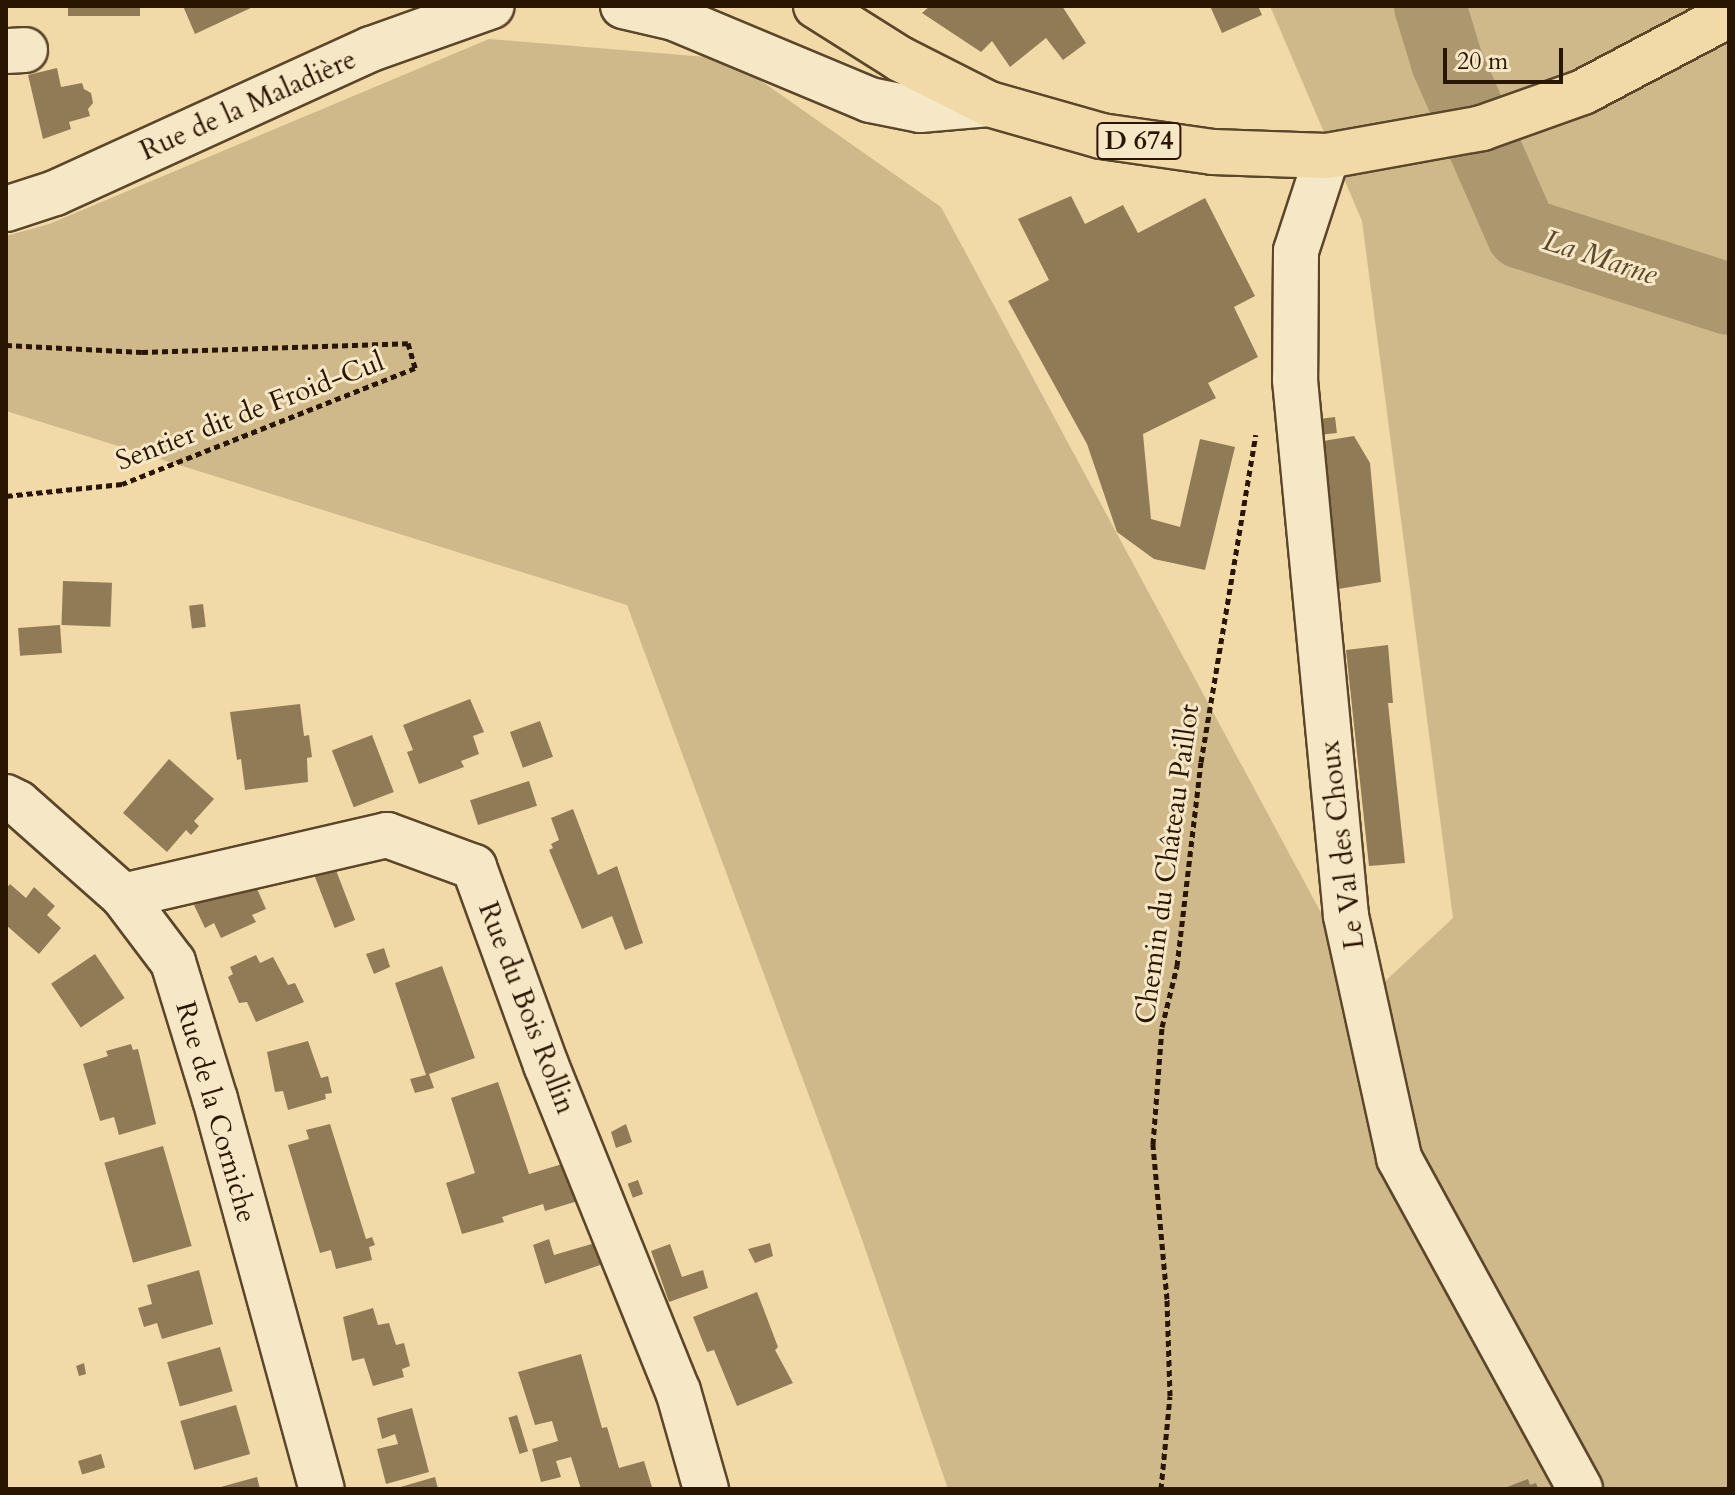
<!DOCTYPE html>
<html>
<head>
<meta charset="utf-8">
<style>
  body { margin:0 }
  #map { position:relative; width:1735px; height:1495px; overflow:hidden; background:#f1daa8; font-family:Cardo,serif }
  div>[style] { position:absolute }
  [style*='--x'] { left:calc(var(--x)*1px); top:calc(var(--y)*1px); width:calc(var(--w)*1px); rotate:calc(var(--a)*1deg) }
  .green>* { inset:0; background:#cfb98b }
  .river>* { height:72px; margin:-36px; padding:0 36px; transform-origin:36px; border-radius:36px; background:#ad976f }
  .building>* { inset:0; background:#917b57; transform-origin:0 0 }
  .path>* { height:5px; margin-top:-2.5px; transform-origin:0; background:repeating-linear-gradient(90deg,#2a1500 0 6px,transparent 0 10px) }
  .roads { filter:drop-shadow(2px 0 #5c462a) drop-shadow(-2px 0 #5c462a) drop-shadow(0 2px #5c462a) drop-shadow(0 -2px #5c462a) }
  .minor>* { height:44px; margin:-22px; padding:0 22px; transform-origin:22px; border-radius:22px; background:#f6e7c6 }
  .major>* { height:44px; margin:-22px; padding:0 22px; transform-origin:22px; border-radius:22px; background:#f1daa8 }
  span { translate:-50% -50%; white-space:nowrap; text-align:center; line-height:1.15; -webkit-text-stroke:6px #f6e7c6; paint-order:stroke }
  .shield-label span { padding:2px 6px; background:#f6e7c6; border:2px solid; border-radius:6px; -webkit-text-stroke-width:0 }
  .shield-label { font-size:26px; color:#2a1500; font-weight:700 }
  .street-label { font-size:28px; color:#2a1500 }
  .water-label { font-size:30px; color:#5e492c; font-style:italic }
  .frame { position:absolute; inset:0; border:8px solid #2a1500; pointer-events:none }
  .scale { position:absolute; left:1443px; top:48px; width:120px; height:36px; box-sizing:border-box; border:4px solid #2a1500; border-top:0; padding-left:10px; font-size:24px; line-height:28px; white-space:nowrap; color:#2a1500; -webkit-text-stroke:6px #f6e7c6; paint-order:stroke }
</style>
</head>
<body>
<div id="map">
  <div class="green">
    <i style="clip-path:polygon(1270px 6px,1729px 6px,1729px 1489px,948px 1489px,858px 1228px,627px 605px,6px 411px,6px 236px,49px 224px,489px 39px,730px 59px,941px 207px,1367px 998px,1453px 918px,1362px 221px)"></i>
  </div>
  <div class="river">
    <i style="--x:1430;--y:6;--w:59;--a:73.1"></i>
    <i style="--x:1447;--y:62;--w:187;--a:66.3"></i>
    <i style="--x:1522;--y:233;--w:217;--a:17.7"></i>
  </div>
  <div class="building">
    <i style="left:68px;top:6px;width:72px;height:10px"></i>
    <i style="clip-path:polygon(183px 6px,255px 6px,195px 34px)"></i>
    <i style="clip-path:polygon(930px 6px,1062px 6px,1086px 43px,1063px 60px,1046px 38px,1010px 67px,992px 41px,981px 52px,922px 13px)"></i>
    <i style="clip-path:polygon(1210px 6px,1258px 6px,1262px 15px,1222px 33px)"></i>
    <i style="clip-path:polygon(57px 68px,61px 87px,82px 83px,84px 89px,91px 93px,93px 103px,88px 109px,90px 116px,69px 122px,71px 129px,43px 139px,28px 75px)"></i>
    <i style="clip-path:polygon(1071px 196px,1085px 224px,1123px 205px,1138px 233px,1205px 198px,1255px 296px,1234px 307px,1258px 357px,1208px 383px,1216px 398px,1143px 434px,1151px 519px,1180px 527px,1200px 439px,1235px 447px,1205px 570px,1154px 559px,1117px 532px,1087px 444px,1008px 301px,1049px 280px,1018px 219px)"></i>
    <i style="left:1335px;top:417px;width:16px;height:14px;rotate:83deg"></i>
    <i style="clip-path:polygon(1354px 436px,1370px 463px,1381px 582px,1338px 589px,1323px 441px)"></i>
    <i style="left:63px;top:581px;width:49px;height:44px;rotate:2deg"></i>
    <i style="left:203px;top:604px;width:23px;height:14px;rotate:83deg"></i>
    <i style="left:60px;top:625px;width:28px;height:42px;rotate:86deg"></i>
    <i style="clip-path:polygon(1388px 645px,1393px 703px,1388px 703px,1405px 863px,1369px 866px,1346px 650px)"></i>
    <i style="clip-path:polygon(470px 699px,484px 732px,473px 736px,479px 754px,461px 761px,464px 767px,419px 784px,407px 752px,413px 750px,403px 725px)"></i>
    <i style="clip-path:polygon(300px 704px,304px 736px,309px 735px,312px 757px,307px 758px,308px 782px,245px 790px,241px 759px,237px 760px,230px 712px)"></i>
    <i style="left:540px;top:721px;width:38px;height:32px;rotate:70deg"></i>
    <i style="left:372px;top:735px;width:61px;height:43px;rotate:69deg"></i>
    <i style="clip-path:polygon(169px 759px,214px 799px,194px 821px,199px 826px,191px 835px,186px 830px,167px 852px,123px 813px)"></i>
    <i style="left:529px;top:781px;width:26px;height:62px;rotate:72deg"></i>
    <i style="clip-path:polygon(573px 809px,598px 875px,617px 866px,643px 943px,625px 950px,612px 916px,582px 929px,549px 850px,553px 848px,551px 844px,559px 840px,551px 818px)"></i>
    <i style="left:334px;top:865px;width:59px;height:22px;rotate:69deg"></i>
    <i style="clip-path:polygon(10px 884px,26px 898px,34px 887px,55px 906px,47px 915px,61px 928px,39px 954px,6px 925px,6px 889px)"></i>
    <i style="clip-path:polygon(255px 884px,266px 909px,252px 915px,256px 922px,221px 938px,214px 923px,205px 928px,194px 905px,239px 886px)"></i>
    <i style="clip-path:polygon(384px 948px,390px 967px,374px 974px,366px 954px)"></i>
    <i style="left:95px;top:954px;width:53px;height:53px;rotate:56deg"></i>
    <i style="clip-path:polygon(256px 955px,260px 963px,273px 957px,288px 985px,295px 983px,304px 1002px,256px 1022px,247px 1002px,239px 1003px,228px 977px,233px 974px,230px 967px)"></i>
    <i style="clip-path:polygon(442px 966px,475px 1058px,429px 1074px,434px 1088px,415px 1093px,410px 1079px,426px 1075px,395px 983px)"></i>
    <i style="clip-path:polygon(308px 1041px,321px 1078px,328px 1076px,332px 1093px,325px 1094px,326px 1099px,288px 1110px,283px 1091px,275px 1092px,267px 1052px)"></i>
    <i style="clip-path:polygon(131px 1044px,133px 1050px,138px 1049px,156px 1124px,119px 1135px,114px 1117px,100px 1121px,83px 1064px,108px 1056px,106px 1051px)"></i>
    <i style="clip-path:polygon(498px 1082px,529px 1174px,569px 1162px,581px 1200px,545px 1211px,543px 1204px,502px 1217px,504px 1222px,462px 1234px,446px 1183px,475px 1173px,451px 1098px)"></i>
    <i style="clip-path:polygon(330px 1124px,366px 1239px,372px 1237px,375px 1245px,369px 1247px,372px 1260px,336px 1269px,331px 1250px,320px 1253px,288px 1145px,309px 1139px,306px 1130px)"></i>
    <i style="clip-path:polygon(626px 1124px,632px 1142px,616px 1148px,611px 1132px)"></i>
    <i style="left:163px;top:1146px;width:104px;height:61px;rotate:74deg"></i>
    <i style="left:638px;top:1180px;width:15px;height:11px;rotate:70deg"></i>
    <i style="clip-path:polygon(549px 1239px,554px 1255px,595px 1243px,603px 1264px,545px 1284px,533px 1245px)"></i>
    <i style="clip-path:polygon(770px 1243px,773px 1256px,755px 1263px,748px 1249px)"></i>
    <i style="clip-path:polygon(670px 1244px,682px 1277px,703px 1270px,708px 1288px,669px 1302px,651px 1251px)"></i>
    <i style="clip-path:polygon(199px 1270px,213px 1324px,162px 1339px,157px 1323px,144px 1327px,138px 1308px,152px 1304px,147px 1285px)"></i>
    <i style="clip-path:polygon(757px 1292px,778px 1347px,775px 1350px,793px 1383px,737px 1406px,714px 1350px,707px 1352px,693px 1317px)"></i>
    <i style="clip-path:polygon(373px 1308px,378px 1325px,389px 1323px,396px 1345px,404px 1343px,410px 1366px,402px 1369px,404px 1377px,373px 1386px,364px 1358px,352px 1361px,343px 1317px)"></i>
    <i style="left:220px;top:1347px;width:46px;height:55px;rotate:74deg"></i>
    <i style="clip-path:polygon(581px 1354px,602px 1428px,607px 1427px,619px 1468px,644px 1461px,652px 1487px,581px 1489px,571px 1457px,556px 1461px,561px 1477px,541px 1482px,532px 1449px,558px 1441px,552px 1421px,535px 1425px,518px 1372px)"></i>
    <i style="clip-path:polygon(84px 1363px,86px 1374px,79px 1376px,76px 1366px)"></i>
    <i style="left:236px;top:1405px;width:51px;height:58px;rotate:74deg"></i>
    <i style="clip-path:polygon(412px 1408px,429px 1472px,386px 1484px,377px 1449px,398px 1444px,395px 1434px,382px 1439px,377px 1418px)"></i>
    <i style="left:517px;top:1415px;width:38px;height:9px;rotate:73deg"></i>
    <i style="left:101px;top:1454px;width:14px;height:24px;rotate:73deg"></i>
    <i style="clip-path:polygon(257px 1477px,260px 1489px,217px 1489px,217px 1488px)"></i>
    <i style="clip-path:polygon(435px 1477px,438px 1489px,397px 1489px,397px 1488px)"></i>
    <i style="clip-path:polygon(1528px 1479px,1530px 1485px,1536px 1483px,1538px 1489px,1502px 1489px)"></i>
  </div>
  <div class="path">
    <i style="--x:6;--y:345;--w:136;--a:2.9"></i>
    <i style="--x:142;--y:352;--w:266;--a:-1.9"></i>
    <i style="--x:408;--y:343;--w:26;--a:74"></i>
    <i style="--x:415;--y:368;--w:315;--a:158.4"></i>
    <i style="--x:122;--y:484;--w:117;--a:174.1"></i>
    <i style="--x:1161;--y:1489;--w:93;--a:-84.5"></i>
    <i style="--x:1170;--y:1396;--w:97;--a:-91.8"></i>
    <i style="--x:1167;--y:1299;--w:156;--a:-95.2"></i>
    <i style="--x:1153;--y:1144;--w:117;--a:-85.6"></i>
    <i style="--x:1162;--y:1027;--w:63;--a:-76.2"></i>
    <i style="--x:1177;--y:966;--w:205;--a:-83.3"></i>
    <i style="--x:1201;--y:762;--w:332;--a:-80.5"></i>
  </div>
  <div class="roads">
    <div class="minor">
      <i style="--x:623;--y:6;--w:52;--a:13.2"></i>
      <i style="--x:674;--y:18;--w:212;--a:22.7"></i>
      <i style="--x:870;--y:100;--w:51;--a:11.3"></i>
      <i style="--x:920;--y:110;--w:69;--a:-5"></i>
      <i style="--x:6;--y:51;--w:19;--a:-3"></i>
      <i style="--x:1327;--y:156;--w:100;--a:108.1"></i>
      <i style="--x:1296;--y:251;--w:129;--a:90.4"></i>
      <i style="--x:1295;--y:380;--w:538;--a:84.56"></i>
      <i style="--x:1346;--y:916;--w:248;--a:77.6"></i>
      <i style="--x:1399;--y:1158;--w:377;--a:61.3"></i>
      <i style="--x:6;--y:209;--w:52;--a:-18.1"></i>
      <i style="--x:55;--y:193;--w:347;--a:-24.5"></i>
      <i style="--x:371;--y:49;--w:128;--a:-19.6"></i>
      <i style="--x:6;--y:797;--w:13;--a:27"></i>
      <i style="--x:18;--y:803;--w:140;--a:41.5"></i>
      <i style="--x:123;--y:896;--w:83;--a:52.9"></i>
      <i style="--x:173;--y:962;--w:143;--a:73"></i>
      <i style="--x:215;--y:1099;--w:404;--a:74.7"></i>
      <i style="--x:123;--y:896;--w:271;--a:-13"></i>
      <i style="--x:387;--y:835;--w:93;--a:20.2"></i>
      <i style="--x:474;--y:867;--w:211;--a:70"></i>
      <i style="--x:546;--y:1065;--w:352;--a:68"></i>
      <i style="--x:678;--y:1391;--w:102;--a:74.1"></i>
    </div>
    <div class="major">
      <i style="--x:816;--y:6;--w:99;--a:32.2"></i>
      <i style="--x:900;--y:59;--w:100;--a:26.8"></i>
      <i style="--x:989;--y:104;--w:116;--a:15.9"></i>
      <i style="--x:1101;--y:136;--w:113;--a:8.1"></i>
      <i style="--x:1213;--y:152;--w:114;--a:2"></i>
      <i style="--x:1327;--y:156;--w:158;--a:-10.2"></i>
      <i style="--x:1482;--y:128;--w:107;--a:-19.6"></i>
      <i style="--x:1583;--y:92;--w:165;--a:-27.8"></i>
    </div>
  </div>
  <div class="shield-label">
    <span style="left:1139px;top:141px">D 674</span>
  </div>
  <div class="street-label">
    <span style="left:248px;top:105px;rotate:-24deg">Rue de la Maladière</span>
    <span style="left:250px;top:411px;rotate:-21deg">Sentier dit de Froid-Cul</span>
    <span style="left:1342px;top:845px;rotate:-97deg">Le Val des Choux</span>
    <span style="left:1167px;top:864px;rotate:-82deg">Chemin du Château Paillot</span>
    <span style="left:527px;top:1008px;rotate:69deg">Rue du Bois Rollin</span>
    <span style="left:216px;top:1112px;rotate:74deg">Rue de la Corniche</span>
  </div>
  <div class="water-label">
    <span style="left:1600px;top:258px;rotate:18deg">La Marne</span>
  </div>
  <div class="frame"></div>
  <div class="scale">20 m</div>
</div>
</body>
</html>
